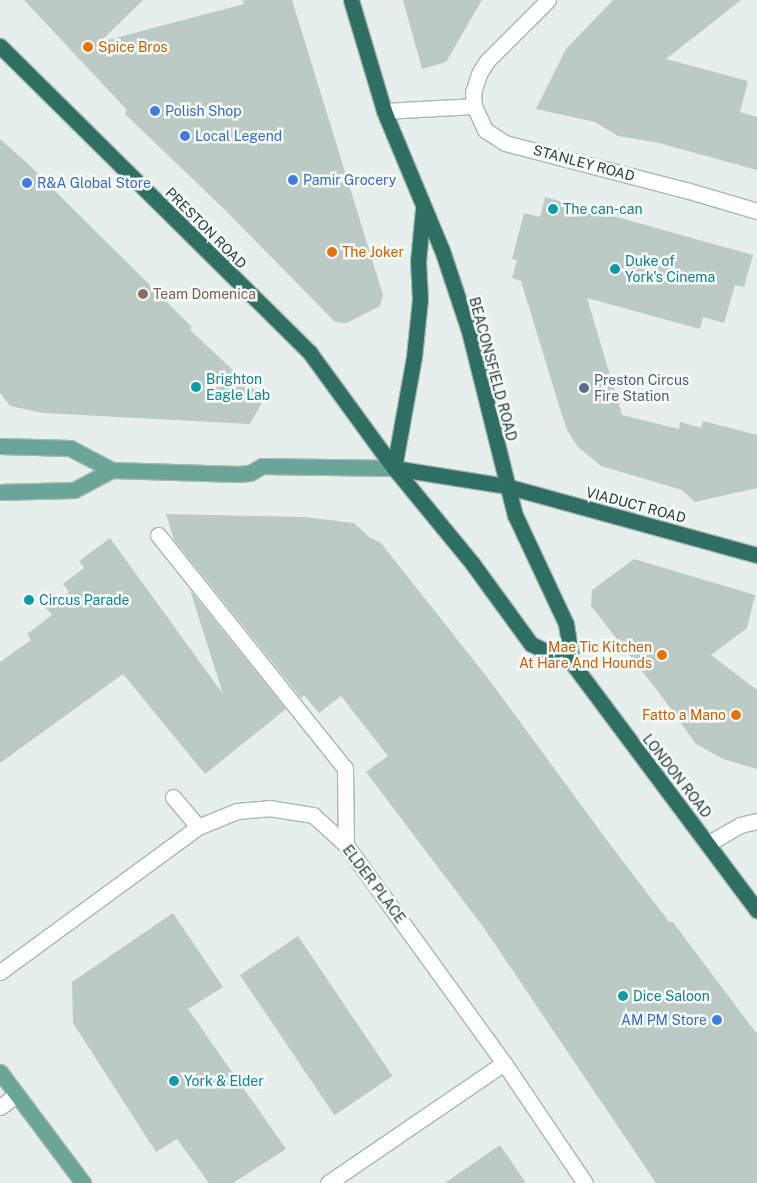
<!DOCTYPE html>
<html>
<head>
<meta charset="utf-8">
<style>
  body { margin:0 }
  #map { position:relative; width:757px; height:1183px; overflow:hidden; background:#e6efeb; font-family:"Public Sans",sans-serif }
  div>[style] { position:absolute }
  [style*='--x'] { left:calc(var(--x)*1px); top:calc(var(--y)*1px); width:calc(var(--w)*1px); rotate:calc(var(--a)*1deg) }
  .building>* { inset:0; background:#bbcac4; transform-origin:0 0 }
  .roads { filter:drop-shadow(1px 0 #a8b8b2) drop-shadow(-1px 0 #a8b8b2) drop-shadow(0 1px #a8b8b2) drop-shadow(0 -1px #a8b8b2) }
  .minor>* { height:15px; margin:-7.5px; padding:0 7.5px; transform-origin:7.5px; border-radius:7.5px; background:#fff }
  .major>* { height:15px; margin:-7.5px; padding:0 7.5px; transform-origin:7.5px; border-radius:7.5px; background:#6aa596 }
  .highway>* { height:15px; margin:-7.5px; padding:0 7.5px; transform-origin:7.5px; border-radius:7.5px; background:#2f6f62 }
  .dots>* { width:14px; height:14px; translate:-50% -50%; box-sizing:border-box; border:2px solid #f7fbf9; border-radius:50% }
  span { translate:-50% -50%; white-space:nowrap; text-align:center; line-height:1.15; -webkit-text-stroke:5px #f7fbf9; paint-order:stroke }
  .food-label { font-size:14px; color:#c56008 }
  .left { translate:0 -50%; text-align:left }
  .right { translate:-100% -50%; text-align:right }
  .shop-label { font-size:14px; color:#366cbe }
  .street-label { font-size:14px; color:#24423a }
  .culture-label { font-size:14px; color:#0d838f }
  .education-label { font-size:14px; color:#785e54 }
  .service-label { font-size:14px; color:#4e5e75 }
</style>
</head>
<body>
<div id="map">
  <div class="building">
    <i style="clip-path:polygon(24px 0,143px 0,100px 42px,244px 4px,243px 0,292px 0,383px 295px,380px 306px,347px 323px,335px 322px,224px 209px,125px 114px,127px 110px)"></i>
    <i style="clip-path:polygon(403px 0,482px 0,446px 62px,422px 69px)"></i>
    <i style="clip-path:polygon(613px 0,741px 0,666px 59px,748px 81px,740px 112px,757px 117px,757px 170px,659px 143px,618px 136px,595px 122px,536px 109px,566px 49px)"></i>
    <i style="clip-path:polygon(0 139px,26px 162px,192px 327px,190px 330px,264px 399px,250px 424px,43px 413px,10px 406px,0 393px)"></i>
    <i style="clip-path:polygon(545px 197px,753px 255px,744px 287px,735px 285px,724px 323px,703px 317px,700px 329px,587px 298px,622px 415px,679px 429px,680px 422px,701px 428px,703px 421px,757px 435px,757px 488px,695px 502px,682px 490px,601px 466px,577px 446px,567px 430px,561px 412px,521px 281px,512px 278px,517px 260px,512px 259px,524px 213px,540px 217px)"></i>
    <i style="clip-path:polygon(166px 514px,304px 517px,354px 523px,369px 537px,381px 543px,490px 681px,609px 843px,670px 923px,672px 921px,757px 1034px,757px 1183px,656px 1183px,484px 928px,366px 772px,388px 756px,341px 696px,319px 713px,304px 695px,301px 698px,174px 540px)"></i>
    <i style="clip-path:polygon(110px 538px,223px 694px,190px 590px,286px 709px,205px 774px,123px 674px,0 763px,0 662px,31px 640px,27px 634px,52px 615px,46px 608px,69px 592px,63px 584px,84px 568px,79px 561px)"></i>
    <i style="clip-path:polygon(634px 559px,755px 595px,747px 628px,711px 655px,757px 690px,757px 769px,723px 759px,696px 744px,660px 694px,591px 606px,592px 590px)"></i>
    <i style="clip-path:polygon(173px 913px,223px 987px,188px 1009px,286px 1149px,233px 1183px,209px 1183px,177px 1139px,156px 1152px,73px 1023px,72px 982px)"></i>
    <i style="left:298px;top:936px;width:169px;height:70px;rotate:56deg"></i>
    <i style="clip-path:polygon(500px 1145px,526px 1183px,445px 1183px)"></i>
  </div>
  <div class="roads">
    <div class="minor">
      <i style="--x:548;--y:0;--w:86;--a:135"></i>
      <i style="--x:487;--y:61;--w:15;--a:122"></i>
      <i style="--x:479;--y:74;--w:19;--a:108"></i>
      <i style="--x:473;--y:92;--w:14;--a:86"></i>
      <i style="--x:474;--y:106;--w:26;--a:65"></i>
      <i style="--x:485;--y:130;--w:24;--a:33"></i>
      <i style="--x:505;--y:143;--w:187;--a:14.6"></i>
      <i style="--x:686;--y:190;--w:74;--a:16.5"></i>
      <i style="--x:384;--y:111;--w:90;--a:-3.2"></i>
      <i style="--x:158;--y:535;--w:299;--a:51.3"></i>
      <i style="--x:345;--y:768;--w:77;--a:89.3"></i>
      <i style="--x:173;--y:797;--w:39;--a:50"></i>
      <i style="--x:709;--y:843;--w:36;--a:-30"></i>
      <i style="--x:740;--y:825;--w:17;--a:-13"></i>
      <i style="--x:0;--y:972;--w:245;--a:-36.2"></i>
      <i style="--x:198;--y:827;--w:42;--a:-22.3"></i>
      <i style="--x:237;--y:811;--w:32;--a:-5"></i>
      <i style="--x:269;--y:808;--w:45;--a:9"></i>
      <i style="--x:313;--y:815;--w:45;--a:42.3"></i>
      <i style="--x:346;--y:845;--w:269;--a:54.1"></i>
      <i style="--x:504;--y:1063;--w:145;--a:56"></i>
      <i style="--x:0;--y:1107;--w:20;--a:-37"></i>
      <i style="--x:328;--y:1183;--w:213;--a:-34.3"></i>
    </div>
    <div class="major">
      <i style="--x:0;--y:446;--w:70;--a:1.6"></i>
      <i style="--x:70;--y:448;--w:47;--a:27.6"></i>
      <i style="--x:112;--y:470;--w:126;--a:1.8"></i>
      <i style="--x:238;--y:474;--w:12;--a:-5"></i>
      <i style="--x:250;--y:473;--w:14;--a:-30"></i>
      <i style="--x:262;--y:466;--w:132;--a:0.9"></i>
      <i style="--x:0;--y:492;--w:74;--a:-1.5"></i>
      <i style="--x:74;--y:490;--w:43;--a:-27.8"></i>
      <i style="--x:0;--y:1072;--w:139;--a:53.2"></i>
    </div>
    <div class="highway">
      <i style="--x:351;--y:0;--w:116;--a:73.4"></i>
      <i style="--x:384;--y:111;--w:151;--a:67.4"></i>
      <i style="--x:442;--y:250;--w:85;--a:71.6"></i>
      <i style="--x:469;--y:331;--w:190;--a:76"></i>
      <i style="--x:515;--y:515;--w:120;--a:64.9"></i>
      <i style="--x:566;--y:624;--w:39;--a:81"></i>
      <i style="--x:572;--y:663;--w:309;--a:53.2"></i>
      <i style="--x:0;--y:46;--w:436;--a:44.7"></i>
      <i style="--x:310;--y:353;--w:142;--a:53.9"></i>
      <i style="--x:394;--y:468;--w:123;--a:50.6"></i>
      <i style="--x:472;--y:563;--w:100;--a:53.9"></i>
      <i style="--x:531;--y:644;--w:45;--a:24.9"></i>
      <i style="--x:394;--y:468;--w:113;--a:9.1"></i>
      <i style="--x:506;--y:486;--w:260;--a:15.4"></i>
      <i style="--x:394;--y:468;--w:113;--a:-79.8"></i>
      <i style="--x:414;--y:357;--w:58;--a:-84.1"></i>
      <i style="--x:420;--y:299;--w:37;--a:-93"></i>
      <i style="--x:418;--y:262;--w:53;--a:-84.6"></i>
    </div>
  </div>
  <div class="dots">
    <i style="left:88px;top:47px;background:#e8710a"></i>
    <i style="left:155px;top:111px;background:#3f7fe0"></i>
    <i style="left:185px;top:136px;background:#3f7fe0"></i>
    <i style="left:293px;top:180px;background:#3f7fe0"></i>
    <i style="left:27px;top:183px;background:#3f7fe0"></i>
    <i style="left:553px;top:209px;background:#0f9aa8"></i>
    <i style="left:332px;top:252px;background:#e8710a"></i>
    <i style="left:615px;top:269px;background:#0f9aa8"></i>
    <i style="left:143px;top:294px;background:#8d6e63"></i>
    <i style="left:196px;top:387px;background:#0f9aa8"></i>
    <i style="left:584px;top:388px;background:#5c6f8a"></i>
    <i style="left:29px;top:600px;background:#0f9aa8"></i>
    <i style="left:662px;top:655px;background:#e8710a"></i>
    <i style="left:736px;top:715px;background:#e8710a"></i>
    <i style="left:623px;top:996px;background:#0f9aa8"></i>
    <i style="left:717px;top:1020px;background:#3f7fe0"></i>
    <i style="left:174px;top:1081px;background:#0f9aa8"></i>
  </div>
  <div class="food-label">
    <span class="left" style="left:98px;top:47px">Spice Bros</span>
    <span class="left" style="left:342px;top:252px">The Joker</span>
    <span class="right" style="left:652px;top:655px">Mae Tic Kitchen<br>At Hare And Hounds</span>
    <span class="right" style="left:726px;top:715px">Fatto a Mano</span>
  </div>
  <div class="shop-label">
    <span class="left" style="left:165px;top:111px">Polish Shop</span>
    <span class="left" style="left:195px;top:136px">Local Legend</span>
    <span class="left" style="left:303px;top:180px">Pamir Grocery</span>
    <span class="left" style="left:37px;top:183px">R&amp;A Global Store</span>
    <span class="right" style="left:707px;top:1020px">AM PM Store</span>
  </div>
  <div class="street-label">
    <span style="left:584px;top:163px;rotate:15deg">STANLEY ROAD</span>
    <span style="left:206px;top:228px;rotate:45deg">PRESTON ROAD</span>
    <span style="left:493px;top:369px;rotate:75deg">BEACONSFIELD ROAD</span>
    <span style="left:636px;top:505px;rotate:15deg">VIADUCT ROAD</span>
    <span style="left:677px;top:776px;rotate:52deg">LONDON ROAD</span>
    <span style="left:374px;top:884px;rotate:53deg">ELDER PLACE</span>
  </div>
  <div class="culture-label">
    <span class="left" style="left:563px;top:209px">The can-can</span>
    <span class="left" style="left:625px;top:269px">Duke of<br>York's Cinema</span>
    <span class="left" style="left:206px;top:387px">Brighton<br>Eagle Lab</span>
    <span class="left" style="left:39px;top:600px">Circus Parade</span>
    <span class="left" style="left:633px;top:996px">Dice Saloon</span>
    <span class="left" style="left:184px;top:1081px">York &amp; Elder</span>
  </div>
  <div class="education-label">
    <span class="left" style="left:153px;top:294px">Team Domenica</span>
  </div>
  <div class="service-label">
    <span class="left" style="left:594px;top:388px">Preston Circus<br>Fire Station</span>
  </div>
</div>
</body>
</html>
